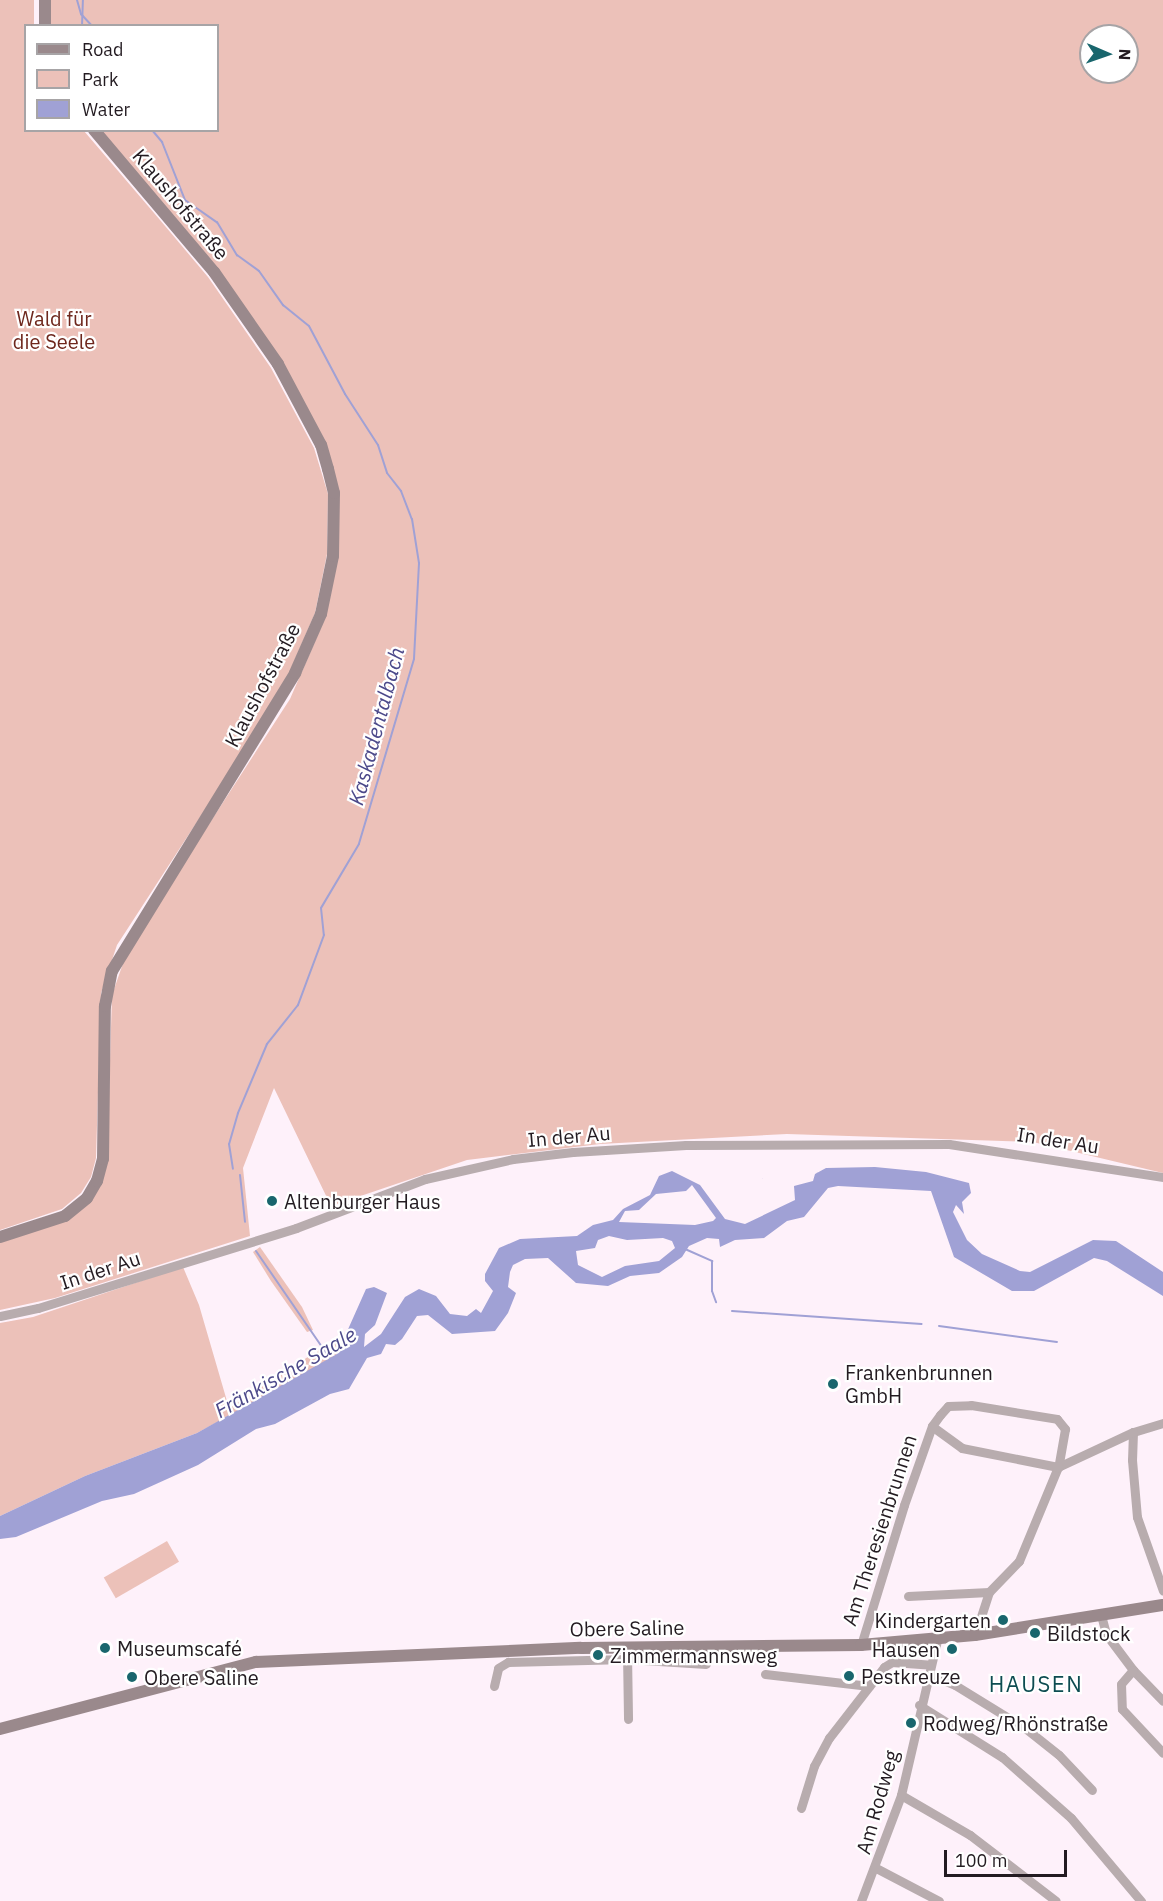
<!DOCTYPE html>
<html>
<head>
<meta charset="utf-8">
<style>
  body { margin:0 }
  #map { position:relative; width:1163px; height:1901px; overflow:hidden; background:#fef1fa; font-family:"IBM Plex Sans",sans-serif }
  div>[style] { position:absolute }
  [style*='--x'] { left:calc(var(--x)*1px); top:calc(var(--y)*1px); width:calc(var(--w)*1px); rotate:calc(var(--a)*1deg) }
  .green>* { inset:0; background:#ecc1b9; transform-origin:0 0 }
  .water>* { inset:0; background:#a0a1d5 }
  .stream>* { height:2px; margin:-1px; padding:0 1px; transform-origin:1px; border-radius:1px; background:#a0a1d5 }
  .minor>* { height:9px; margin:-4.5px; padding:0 4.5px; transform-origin:4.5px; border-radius:4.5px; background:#b8acae }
  .secondary>* { height:12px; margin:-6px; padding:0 6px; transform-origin:6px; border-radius:6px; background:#9a898c }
  .dots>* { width:16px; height:16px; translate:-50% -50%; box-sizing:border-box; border:3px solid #fff; border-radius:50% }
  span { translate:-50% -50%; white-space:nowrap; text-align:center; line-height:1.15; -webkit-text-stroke:4.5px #fff; paint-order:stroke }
  .street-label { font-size:20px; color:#231b21 }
  .park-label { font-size:20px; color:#6e271d }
  .poi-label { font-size:20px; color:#231b21 }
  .left { translate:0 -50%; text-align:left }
  .right { translate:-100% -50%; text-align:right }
  .water-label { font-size:21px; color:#4c498a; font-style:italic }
  .quarter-label { font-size:22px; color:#0d4c51; letter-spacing:1.5px }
  .legend { position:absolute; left:24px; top:24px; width:195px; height:108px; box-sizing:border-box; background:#fff; border:2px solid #a7a4a6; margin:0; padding:8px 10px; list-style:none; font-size:18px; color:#231b21 }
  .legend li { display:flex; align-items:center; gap:12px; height:30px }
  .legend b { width:30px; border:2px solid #a7a4a6 }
  .north { position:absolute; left:1079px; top:24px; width:60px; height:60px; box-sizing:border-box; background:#fff; border:2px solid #a7a4a6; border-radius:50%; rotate:92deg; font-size:16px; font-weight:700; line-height:24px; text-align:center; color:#231b21 }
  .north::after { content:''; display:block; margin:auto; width:21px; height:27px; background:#19666d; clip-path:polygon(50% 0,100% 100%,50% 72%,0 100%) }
  .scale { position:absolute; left:944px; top:1850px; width:123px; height:27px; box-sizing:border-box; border:3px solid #231b21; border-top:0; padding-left:8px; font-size:18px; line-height:21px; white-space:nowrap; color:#231b21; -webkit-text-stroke:4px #fff; paint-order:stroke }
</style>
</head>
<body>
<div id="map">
  <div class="green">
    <i style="clip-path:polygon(0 0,34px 0,34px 25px,26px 26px,26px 130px,84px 131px,160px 220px,208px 277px,271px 368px,314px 448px,328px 494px,327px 554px,315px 613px,280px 694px,117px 945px,101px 993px,96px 1158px,91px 1177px,81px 1193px,62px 1209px,0 1230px)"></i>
    <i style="clip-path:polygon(evenodd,49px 0,1163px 0,1163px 1173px,1033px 1142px,787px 1134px,600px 1144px,467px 1160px,331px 1206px,274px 1088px,243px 1168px,250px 1236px,55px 1298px,0 1310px,0 1241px,67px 1219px,107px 1159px,112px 995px,128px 949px,290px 699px,326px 616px,339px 493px,281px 362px,98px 131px,218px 130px,218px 26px,47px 25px,49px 0,1091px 36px,1127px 36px,1127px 72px,1091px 72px,1091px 36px)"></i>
    <i style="clip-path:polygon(260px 1247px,302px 1307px,313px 1330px,307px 1332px,271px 1281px,253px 1252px)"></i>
    <i style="clip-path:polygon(183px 1267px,199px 1305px,229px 1408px,345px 1333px,342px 1345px,337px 1354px,313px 1370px,197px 1433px,85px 1476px,0 1516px,0 1323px,33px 1317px)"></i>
    <i style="left:167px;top:1541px;width:24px;height:73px;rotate:60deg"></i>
  </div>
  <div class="water">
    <i style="clip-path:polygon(evenodd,875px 1167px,926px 1172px,969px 1183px,971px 1193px,962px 1202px,964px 1214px,956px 1205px,953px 1212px,967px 1240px,982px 1254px,1020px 1271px,1030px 1272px,1093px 1240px,1116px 1241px,1163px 1272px,1163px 1296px,1107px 1261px,1094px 1258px,1034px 1291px,1012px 1291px,954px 1257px,931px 1191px,838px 1186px,828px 1188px,804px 1217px,787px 1221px,764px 1238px,735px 1240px,720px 1247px,719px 1239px,707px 1238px,689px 1246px,682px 1257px,659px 1273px,630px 1276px,608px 1286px,576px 1283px,548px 1258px,525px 1259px,513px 1265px,510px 1272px,508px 1287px,516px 1293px,508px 1313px,495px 1331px,452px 1334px,428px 1315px,417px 1316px,402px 1339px,395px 1345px,386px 1344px,381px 1354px,367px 1358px,349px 1389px,330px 1394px,275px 1424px,256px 1429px,198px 1465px,134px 1494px,102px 1501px,16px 1537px,0 1539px,0 1516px,85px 1476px,197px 1433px,337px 1354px,366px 1289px,374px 1287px,387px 1293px,375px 1325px,365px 1334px,364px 1347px,381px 1334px,405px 1297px,419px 1289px,436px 1296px,450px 1314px,467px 1316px,476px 1309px,481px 1313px,493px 1291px,485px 1281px,485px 1274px,499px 1248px,520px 1239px,577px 1236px,593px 1225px,613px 1220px,623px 1209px,650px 1195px,659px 1176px,672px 1171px,700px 1185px,725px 1219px,745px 1224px,795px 1200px,794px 1186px,813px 1181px,815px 1174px,826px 1168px,875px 1167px,692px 1185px,716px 1218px,713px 1221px,695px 1225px,619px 1222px,625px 1211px,639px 1210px,656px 1194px,686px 1191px,692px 1185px,875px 1167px,609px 1236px,627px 1240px,663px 1238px,672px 1241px,675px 1248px,659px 1261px,625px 1266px,602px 1277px,578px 1265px,576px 1251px,595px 1248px,598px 1240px,609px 1236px)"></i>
  </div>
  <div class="stream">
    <i style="--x:77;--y:0;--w:15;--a:74"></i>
    <i style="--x:81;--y:14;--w:16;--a:47"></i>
    <i style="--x:82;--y:26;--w:26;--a:-88"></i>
    <i style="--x:152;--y:130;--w:16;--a:50"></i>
    <i style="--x:162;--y:142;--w:62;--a:68.4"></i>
    <i style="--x:185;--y:200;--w:39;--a:35"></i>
    <i style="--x:217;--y:222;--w:39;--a:59"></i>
    <i style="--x:237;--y:255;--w:27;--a:36"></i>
    <i style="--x:259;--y:271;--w:42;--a:54.8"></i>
    <i style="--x:283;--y:305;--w:33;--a:39"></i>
    <i style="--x:309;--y:326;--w:77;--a:62.1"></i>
    <i style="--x:345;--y:394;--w:61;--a:57.1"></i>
    <i style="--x:378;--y:445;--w:29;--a:72"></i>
    <i style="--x:387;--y:473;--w:23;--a:52"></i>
    <i style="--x:401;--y:491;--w:30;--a:69"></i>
    <i style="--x:412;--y:519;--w:45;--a:81"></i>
    <i style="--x:419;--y:563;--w:96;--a:93"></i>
    <i style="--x:414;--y:659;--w:193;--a:106.6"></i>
    <i style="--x:359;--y:844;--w:74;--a:120.7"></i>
    <i style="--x:321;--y:908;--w:27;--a:84"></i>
    <i style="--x:324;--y:935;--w:75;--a:110.4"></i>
    <i style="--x:298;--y:1005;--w:50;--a:128.5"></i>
    <i style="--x:267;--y:1044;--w:75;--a:112.8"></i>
    <i style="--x:238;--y:1113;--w:32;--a:106"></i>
    <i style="--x:229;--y:1144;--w:25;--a:81"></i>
    <i style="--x:240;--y:1175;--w:47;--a:83.9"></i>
    <i style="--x:685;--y:1249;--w:30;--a:24"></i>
    <i style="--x:712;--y:1261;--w:30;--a:90"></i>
    <i style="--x:712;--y:1291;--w:12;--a:70"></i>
    <i style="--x:256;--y:1251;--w:132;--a:55.5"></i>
    <i style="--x:732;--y:1311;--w:190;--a:3.9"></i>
    <i style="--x:939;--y:1326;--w:119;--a:7.7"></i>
  </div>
  <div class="minor">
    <i style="--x:0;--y:1316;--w:39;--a:-12"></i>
    <i style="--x:38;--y:1308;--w:270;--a:-17.2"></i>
    <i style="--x:296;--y:1228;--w:138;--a:-20.8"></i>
    <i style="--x:425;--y:1179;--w:90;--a:-12.8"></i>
    <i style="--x:513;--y:1159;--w:60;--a:-6.7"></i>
    <i style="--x:573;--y:1152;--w:113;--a:-3.5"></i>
    <i style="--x:686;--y:1145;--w:263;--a:-0.2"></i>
    <i style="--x:949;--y:1144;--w:217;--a:8.8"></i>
    <i style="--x:1163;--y:1423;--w:31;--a:163"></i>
    <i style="--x:1133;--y:1432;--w:28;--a:92"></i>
    <i style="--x:1132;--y:1460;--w:57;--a:85"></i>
    <i style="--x:1137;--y:1517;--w:78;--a:70.6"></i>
    <i style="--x:908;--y:1596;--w:81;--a:-2.8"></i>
    <i style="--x:1101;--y:1615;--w:20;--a:75"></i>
    <i style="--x:1106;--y:1634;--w:45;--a:53.1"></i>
    <i style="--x:1133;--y:1670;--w:43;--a:45.9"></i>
    <i style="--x:975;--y:1635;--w:45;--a:-72"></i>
    <i style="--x:989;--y:1592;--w:43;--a:-45.9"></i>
    <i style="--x:1019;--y:1561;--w:102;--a:-67.5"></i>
    <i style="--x:1058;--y:1467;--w:83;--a:-25"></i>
    <i style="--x:861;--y:1645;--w:146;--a:-72.9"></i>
    <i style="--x:904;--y:1505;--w:84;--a:-70.5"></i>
    <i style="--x:932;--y:1426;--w:14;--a:-54"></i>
    <i style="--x:940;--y:1415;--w:12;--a:-48"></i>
    <i style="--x:948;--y:1406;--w:23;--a:-2"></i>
    <i style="--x:971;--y:1405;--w:87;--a:9.2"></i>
    <i style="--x:1057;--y:1419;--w:13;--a:51"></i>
    <i style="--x:1065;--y:1429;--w:39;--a:100"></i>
    <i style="--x:1058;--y:1467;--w:98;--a:-168.8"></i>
    <i style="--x:962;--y:1448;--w:37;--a:-144"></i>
    <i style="--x:627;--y:1653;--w:66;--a:89.1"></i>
    <i style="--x:1133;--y:1670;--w:18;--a:131"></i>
    <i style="--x:1121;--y:1684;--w:25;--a:88"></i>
    <i style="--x:1122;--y:1709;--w:60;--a:47"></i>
    <i style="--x:765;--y:1674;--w:105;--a:6.6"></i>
    <i style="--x:929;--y:1674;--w:28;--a:23"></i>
    <i style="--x:955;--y:1685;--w:82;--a:31.6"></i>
    <i style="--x:1025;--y:1728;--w:43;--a:38.5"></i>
    <i style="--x:1059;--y:1755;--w:48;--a:46.7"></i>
    <i style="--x:494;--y:1686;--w:18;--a:-77"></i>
    <i style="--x:498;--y:1668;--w:12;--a:-31"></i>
    <i style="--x:508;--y:1662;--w:119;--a:-1.4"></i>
    <i style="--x:627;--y:1659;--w:79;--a:3.6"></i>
    <i style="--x:919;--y:1705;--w:98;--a:32.1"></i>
    <i style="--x:1002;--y:1757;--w:92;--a:41.5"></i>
    <i style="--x:1071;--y:1818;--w:109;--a:49.9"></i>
    <i style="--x:901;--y:1795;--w:80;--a:30.1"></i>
    <i style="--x:970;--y:1835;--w:108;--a:37.5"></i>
    <i style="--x:801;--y:1808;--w:44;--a:-72.8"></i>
    <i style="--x:814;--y:1766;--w:32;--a:-62"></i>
    <i style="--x:829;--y:1738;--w:90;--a:-52.2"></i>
    <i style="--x:884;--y:1667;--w:9;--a:-32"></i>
    <i style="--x:892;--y:1662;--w:39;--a:4"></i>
    <i style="--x:876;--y:1868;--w:71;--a:27.6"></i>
    <i style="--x:861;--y:1901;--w:113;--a:-69.3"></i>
    <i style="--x:901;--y:1795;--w:159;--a:-76.9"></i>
  </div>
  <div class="secondary">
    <i style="--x:45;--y:26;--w:26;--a:-90"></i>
    <i style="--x:0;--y:1237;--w:68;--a:-17.9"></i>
    <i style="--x:65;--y:1216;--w:28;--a:-39"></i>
    <i style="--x:87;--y:1198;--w:20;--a:-60"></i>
    <i style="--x:97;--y:1181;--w:23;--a:-75"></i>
    <i style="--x:103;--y:1159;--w:153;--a:-89.3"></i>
    <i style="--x:105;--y:1006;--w:36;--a:-79"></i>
    <i style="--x:112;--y:971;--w:350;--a:-58.4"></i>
    <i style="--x:295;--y:673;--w:64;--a:-66.2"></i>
    <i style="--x:321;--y:614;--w:59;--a:-78.3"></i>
    <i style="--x:333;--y:556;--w:63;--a:-89.1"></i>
    <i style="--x:334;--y:493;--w:25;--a:-104"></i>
    <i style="--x:328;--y:469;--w:25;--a:-106"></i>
    <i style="--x:321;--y:445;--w:92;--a:-118"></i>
    <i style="--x:278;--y:364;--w:112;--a:-124.8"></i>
    <i style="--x:214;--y:272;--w:186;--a:-130.2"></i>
    <i style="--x:0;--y:1729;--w:265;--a:-14.7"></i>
    <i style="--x:256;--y:1662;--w:325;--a:-2.5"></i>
    <i style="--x:581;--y:1648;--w:280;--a:-0.6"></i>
    <i style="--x:861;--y:1645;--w:114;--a:-5"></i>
    <i style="--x:975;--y:1635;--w:190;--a:-9.1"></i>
  </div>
  <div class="dots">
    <i style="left:272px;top:1201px;background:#19666d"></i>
    <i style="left:833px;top:1384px;background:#19666d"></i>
    <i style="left:1003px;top:1620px;background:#19666d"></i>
    <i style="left:1035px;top:1633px;background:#19666d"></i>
    <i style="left:105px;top:1648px;background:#19666d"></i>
    <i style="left:952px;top:1649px;background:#19666d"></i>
    <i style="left:598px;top:1655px;background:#19666d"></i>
    <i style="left:849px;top:1676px;background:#19666d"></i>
    <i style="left:132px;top:1677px;background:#19666d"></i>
    <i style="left:911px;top:1723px;background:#19666d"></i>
  </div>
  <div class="street-label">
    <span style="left:181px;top:204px;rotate:50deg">Klaushofstraße</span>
    <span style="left:262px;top:685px;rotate:-62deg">Klaushofstraße</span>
    <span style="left:569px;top:1136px;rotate:-5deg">In der Au</span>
    <span style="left:1058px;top:1140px;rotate:9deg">In der Au</span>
    <span style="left:100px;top:1270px;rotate:-18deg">In der Au</span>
    <span style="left:879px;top:1530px;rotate:-72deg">Am Theresienbrunnen</span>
    <span style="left:627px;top:1628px;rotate:-1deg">Obere Saline</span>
    <span style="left:877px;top:1802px;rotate:-74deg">Am Rodweg</span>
  </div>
  <div class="park-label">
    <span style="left:54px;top:330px">Wald für<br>die Seele</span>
  </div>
  <div class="poi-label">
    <span class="left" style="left:284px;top:1201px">Altenburger Haus</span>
    <span class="left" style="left:845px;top:1384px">Frankenbrunnen<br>GmbH</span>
    <span class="right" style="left:991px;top:1620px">Kindergarten</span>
    <span class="left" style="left:1047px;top:1633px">Bildstock</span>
    <span class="left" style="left:117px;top:1648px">Museumscafé</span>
    <span class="right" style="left:940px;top:1649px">Hausen</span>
    <span class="left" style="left:610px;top:1655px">Zimmermannsweg</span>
    <span class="left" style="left:861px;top:1676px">Pestkreuze</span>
    <span class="left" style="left:144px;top:1677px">Obere Saline</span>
    <span class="left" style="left:923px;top:1723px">Rodweg/Rhönstraße</span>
  </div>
  <div class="water-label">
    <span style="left:376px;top:726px;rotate:-75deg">Kaskadentalbach</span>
    <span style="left:285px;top:1372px;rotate:-30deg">Fränkische Saale</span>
  </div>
  <div class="quarter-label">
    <span style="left:1036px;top:1684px">HAUSEN</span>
  </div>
  <ul class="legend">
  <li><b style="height:8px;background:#9a898c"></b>Road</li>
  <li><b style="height:16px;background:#ecc1b9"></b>Park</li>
  <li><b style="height:16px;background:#a0a1d5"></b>Water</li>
  </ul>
  <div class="north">N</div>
  <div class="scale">100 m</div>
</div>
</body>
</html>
